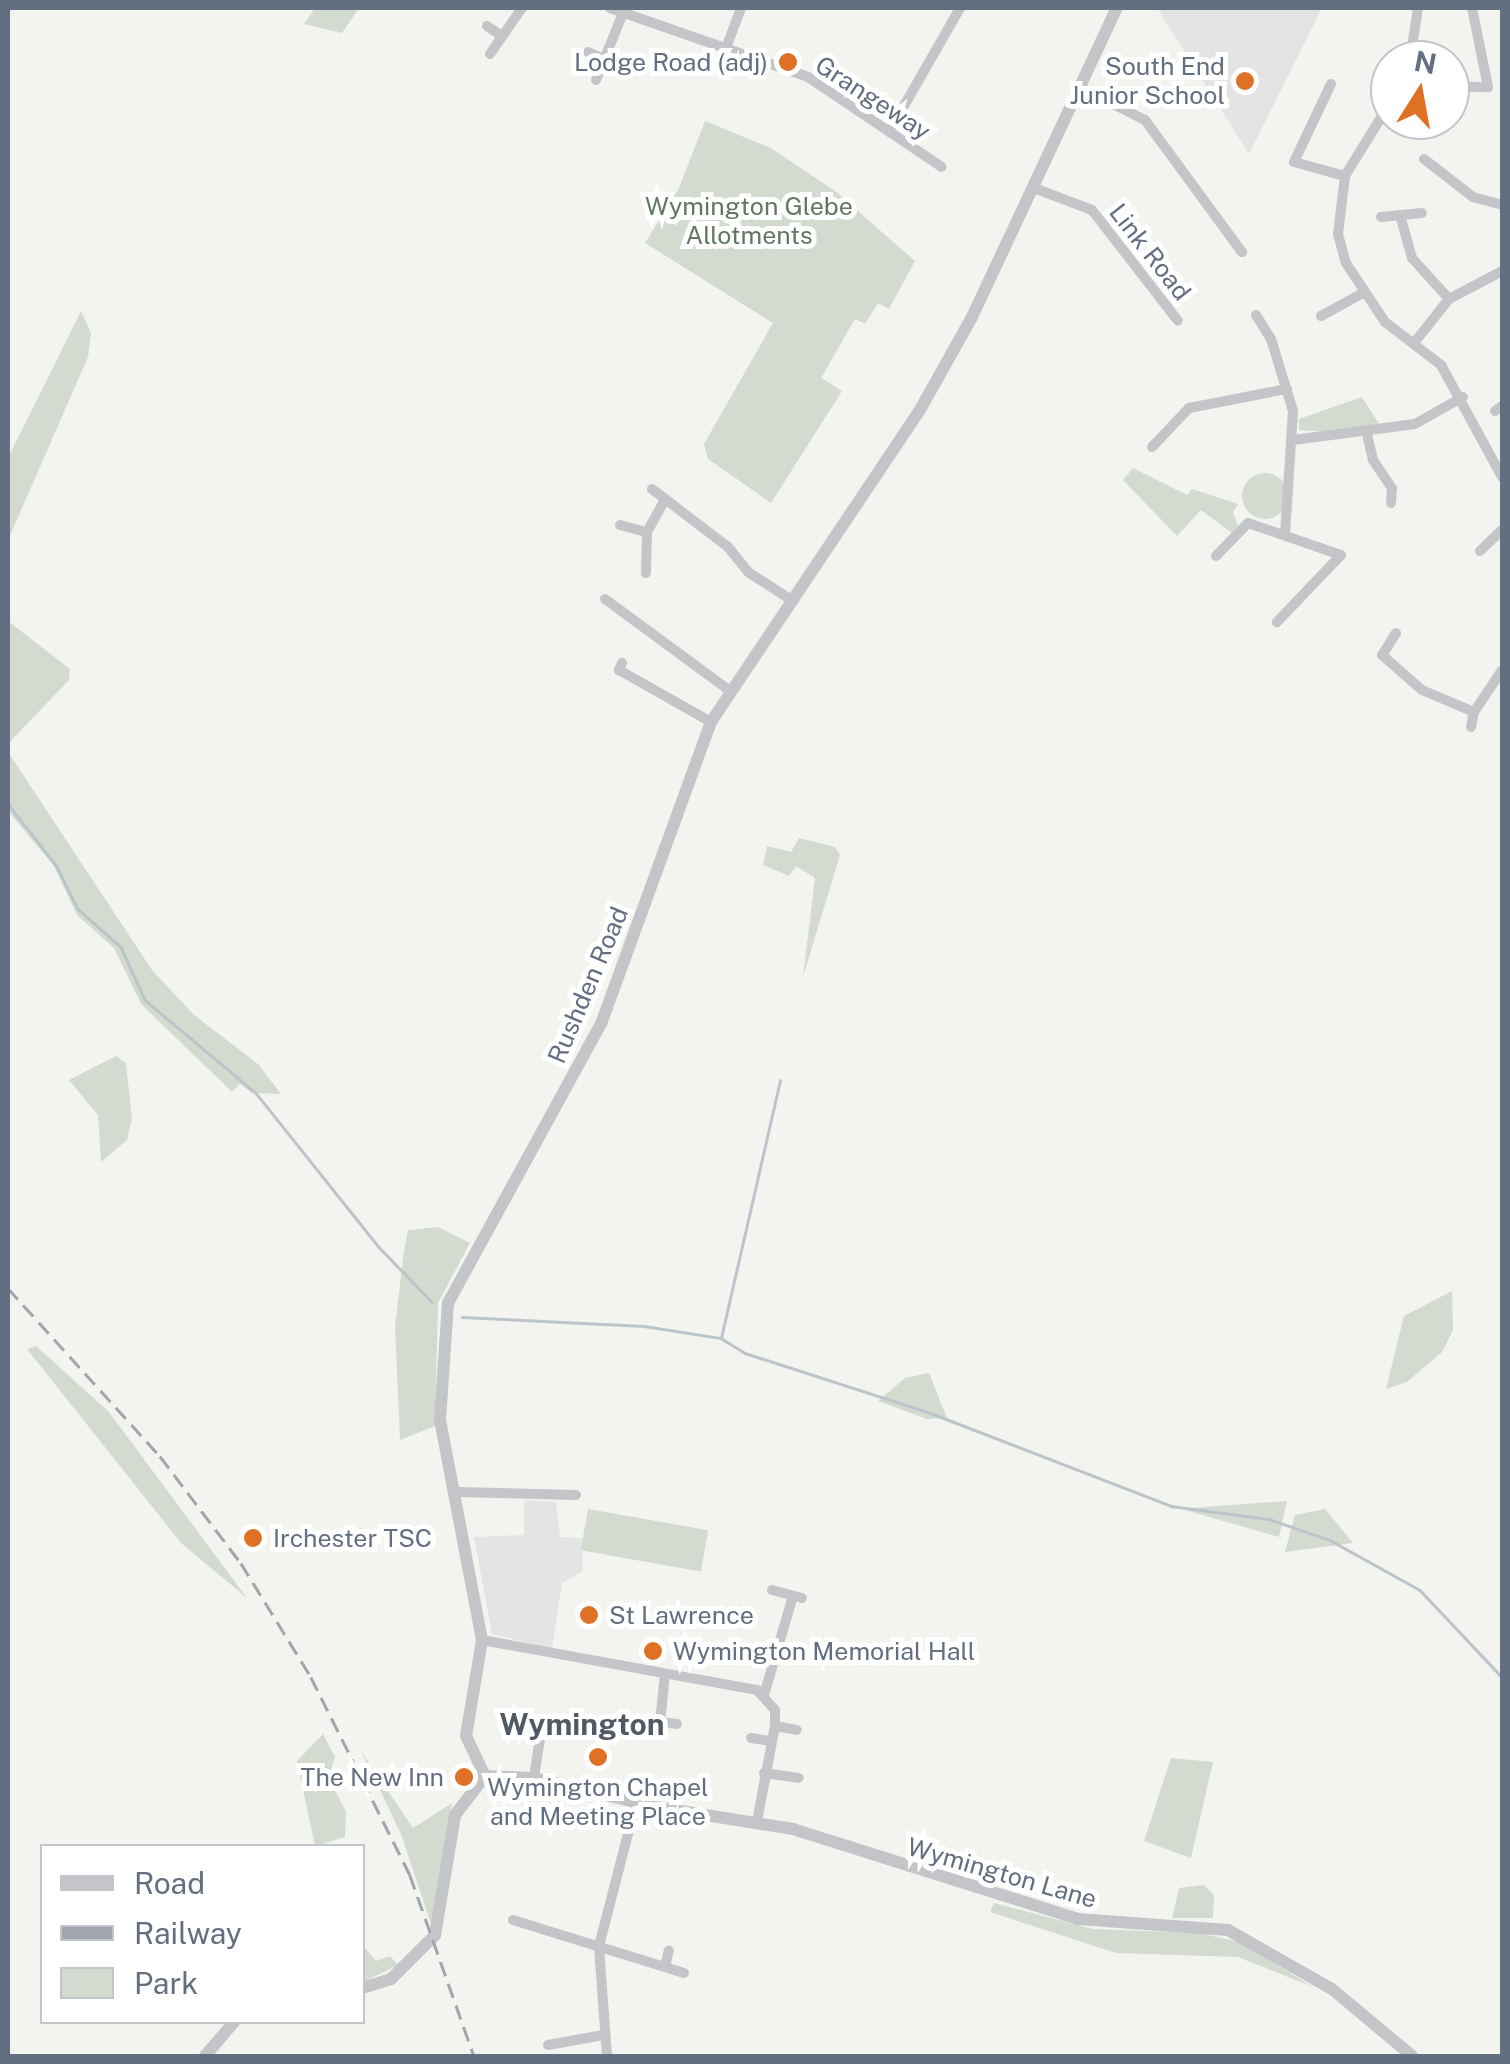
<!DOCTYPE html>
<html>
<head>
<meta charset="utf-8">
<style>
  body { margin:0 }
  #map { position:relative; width:1510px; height:2064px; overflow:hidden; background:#f3f4ef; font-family:"Public Sans",sans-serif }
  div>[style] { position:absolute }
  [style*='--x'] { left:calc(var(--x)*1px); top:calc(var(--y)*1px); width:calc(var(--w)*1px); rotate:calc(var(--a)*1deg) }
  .built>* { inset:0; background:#e3e4e3 }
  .green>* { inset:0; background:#d3dad0; transform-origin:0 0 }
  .round { border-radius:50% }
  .stream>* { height:2.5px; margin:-1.25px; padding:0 1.25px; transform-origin:1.25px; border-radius:1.25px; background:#bcc4cb }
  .minor>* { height:10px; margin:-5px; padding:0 5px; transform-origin:5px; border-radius:5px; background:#c3c5c9 }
  .tertiary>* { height:12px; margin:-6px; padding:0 6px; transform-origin:6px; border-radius:6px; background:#c3c5c9 }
  .rail>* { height:2.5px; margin-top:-1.25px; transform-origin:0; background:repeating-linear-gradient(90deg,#a1a5ac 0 15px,transparent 0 23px) }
  .dots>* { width:28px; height:28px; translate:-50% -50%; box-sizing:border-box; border:5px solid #fff; border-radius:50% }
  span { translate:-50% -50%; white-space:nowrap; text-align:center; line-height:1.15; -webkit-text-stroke:10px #fff; paint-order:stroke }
  .poi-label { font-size:25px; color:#636e80 }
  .right { translate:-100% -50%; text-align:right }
  .left { translate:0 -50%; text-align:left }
  .street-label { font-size:25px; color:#636e80 }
  .park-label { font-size:25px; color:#627762 }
  .quarter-label { font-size:30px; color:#515965; font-weight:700 }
  .frame { position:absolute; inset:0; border:10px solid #636e80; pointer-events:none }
  .legend { position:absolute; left:40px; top:1844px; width:325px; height:180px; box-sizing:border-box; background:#fff; border:2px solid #c1c5cc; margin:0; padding:12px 18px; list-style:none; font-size:30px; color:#636e80 }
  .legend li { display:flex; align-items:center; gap:20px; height:50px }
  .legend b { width:50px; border:2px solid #c1c5cc }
  .north { position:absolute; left:1370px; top:40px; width:100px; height:100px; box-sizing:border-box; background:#fff; border:2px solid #c1c5cc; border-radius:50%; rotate:11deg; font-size:28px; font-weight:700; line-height:40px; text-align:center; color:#636e80 }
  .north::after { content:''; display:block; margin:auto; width:35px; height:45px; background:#df7024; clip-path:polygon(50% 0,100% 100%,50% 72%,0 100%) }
</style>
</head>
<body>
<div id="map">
  <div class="built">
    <i style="clip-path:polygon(1157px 8px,1322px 8px,1249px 154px)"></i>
    <i style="clip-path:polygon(524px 1500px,556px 1502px,560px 1537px,582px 1538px,583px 1571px,562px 1583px,552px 1649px,492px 1634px,474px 1537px,524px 1535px)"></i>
  </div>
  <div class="green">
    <i style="clip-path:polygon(315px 8px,359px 8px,342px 33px,304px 24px)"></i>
    <i style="clip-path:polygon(705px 121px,771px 148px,835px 191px,915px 261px,889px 309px,878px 303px,865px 324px,855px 319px,821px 378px,842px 391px,771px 503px,708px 459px,704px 444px,773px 323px,645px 243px,679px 188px)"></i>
    <i style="clip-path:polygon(81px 311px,91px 333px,88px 357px,8px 540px,8px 458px)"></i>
    <i style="clip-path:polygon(1362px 397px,1379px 424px,1344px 433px,1299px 430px,1299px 419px)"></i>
    <i style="clip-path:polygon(1133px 468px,1187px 495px,1192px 489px,1238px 504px,1233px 512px,1238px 526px,1232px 533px,1201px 510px,1177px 536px,1123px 480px)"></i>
    <i class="round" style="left:1242px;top:473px;width:46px;height:46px"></i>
    <i style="clip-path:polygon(8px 621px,70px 669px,69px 680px,8px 744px)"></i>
    <i style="clip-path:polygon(8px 752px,152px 970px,194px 1015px,258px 1064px,281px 1094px,252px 1093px,240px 1084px,232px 1092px,141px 1004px,114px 948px,77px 915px,54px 866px,8px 811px)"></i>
    <i style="clip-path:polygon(799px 838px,835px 847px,840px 855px,803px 977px,815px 878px,796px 866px,789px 876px,763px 865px,767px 846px,791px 852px)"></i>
    <i style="clip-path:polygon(116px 1056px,126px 1063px,132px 1118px,127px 1140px,101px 1162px,98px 1115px,69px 1080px)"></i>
    <i style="clip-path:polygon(438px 1227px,470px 1243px,438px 1303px,435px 1426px,400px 1440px,395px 1326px,404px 1251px,408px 1230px)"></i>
    <i style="clip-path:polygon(1452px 1291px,1453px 1330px,1442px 1352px,1407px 1382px,1386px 1389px,1404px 1316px)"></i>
    <i style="clip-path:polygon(36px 1346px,109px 1412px,247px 1598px,181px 1543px,27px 1349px)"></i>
    <i style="clip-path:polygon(929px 1373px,947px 1418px,927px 1419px,878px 1401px,905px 1378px)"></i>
    <i style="clip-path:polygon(1287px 1501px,1279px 1537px,1185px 1510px,1192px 1508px)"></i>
    <i style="left:588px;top:1509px;width:122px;height:42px;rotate:10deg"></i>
    <i style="clip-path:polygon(1325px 1509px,1353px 1543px,1285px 1552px,1295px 1515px)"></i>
    <i style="clip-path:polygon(323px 1734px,335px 1757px,328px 1778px,346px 1811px,345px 1837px,315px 1846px,297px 1761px)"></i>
    <i style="clip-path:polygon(361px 1751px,413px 1828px,452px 1803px,433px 1930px,401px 1834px)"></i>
    <i style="clip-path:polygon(1171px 1758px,1213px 1762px,1191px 1858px,1144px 1841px)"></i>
    <i style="clip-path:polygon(1204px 1885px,1214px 1895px,1213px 1918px,1172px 1918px,1179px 1888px)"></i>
    <i style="clip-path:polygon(994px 1903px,1093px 1929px,1199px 1933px,1239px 1942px,1313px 1987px,1238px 1957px,1116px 1953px,990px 1912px)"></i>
    <i style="clip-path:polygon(362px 1944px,376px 1961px,390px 1956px,398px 1965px,363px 1982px)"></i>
  </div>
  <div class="stream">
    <i style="--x:8;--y:804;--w:78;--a:51.8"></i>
    <i style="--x:56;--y:865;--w:49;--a:63.4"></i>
    <i style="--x:78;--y:909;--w:57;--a:41.5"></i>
    <i style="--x:121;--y:947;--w:58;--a:65.6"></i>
    <i style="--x:145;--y:1000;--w:145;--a:40"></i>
    <i style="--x:256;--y:1093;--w:197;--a:51.4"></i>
    <i style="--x:379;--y:1247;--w:76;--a:46.1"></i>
    <i style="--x:462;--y:1317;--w:182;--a:2.8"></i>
    <i style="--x:644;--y:1326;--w:78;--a:8.9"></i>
    <i style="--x:721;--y:1338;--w:28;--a:32"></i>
    <i style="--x:745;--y:1353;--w:192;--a:17.9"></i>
    <i style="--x:928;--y:1412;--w:261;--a:21.1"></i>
    <i style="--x:1171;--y:1506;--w:99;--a:7.6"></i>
    <i style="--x:1269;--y:1519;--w:65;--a:19"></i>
    <i style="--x:1330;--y:1540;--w:103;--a:29.1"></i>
    <i style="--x:1420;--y:1590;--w:120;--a:46.7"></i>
    <i style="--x:721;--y:1338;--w:264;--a:-77.1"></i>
  </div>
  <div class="minor">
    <i style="--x:610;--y:8;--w:210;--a:19.2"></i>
    <i style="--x:808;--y:77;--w:161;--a:33.9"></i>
    <i style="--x:487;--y:26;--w:18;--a:34"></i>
    <i style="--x:726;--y:48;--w:43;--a:-69.4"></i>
    <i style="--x:588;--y:52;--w:17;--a:24"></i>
    <i style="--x:490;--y:54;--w:56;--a:-55.2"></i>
    <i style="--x:1410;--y:60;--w:53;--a:-81.3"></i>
    <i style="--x:596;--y:80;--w:72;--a:-68.1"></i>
    <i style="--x:1331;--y:84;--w:86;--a:115.4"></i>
    <i style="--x:1294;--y:162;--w:53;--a:15.4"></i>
    <i style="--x:1450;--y:86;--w:38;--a:2"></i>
    <i style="--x:1488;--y:87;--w:81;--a:-101.4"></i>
    <i style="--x:1079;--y:87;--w:74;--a:26.6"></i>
    <i style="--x:1145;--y:120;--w:164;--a:53.7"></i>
    <i style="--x:1390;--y:103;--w:86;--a:121.7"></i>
    <i style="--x:1345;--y:176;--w:58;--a:96.9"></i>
    <i style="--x:1338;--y:234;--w:30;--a:75"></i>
    <i style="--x:1346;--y:263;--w:71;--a:56.5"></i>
    <i style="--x:1385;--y:322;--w:71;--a:37.5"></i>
    <i style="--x:1441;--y:365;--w:128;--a:61.4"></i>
    <i style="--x:889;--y:132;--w:143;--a:-60.2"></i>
    <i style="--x:1424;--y:159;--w:62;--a:37.8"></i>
    <i style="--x:1473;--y:197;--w:30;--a:15"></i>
    <i style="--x:1034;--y:188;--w:62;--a:20.8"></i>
    <i style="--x:1092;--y:210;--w:140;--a:52.2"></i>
    <i style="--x:1400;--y:215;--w:45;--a:74.4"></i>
    <i style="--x:1412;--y:258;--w:55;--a:47.9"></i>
    <i style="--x:1381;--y:217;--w:41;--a:-5.6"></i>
    <i style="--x:1256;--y:315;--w:28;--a:58"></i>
    <i style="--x:1271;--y:339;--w:75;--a:73"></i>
    <i style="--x:1293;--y:411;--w:124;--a:93.7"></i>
    <i style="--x:1321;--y:316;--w:48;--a:-28.7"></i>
    <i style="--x:1414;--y:343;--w:56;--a:-51.5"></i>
    <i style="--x:1449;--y:299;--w:60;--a:-27.8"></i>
    <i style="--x:1495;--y:411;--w:9;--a:-36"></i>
    <i style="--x:1367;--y:434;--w:27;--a:77"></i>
    <i style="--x:1373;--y:460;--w:34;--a:56"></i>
    <i style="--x:1392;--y:488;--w:15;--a:94"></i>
    <i style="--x:1293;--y:440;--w:123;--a:-7.5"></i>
    <i style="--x:1415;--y:424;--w:55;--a:-29.4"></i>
    <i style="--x:1152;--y:447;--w:54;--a:-46.5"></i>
    <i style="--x:1189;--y:408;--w:100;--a:-11"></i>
    <i style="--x:652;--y:489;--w:96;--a:37.3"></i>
    <i style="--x:728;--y:547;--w:32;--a:51"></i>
    <i style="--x:748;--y:572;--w:54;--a:32.8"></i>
    <i style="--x:620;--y:525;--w:28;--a:15"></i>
    <i style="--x:1480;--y:551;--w:30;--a:-44"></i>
    <i style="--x:1216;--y:556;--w:46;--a:-45.9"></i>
    <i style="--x:1248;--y:523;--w:98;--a:19"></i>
    <i style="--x:1341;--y:555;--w:93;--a:133.7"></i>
    <i style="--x:646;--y:573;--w:41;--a:-88.6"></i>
    <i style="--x:647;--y:532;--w:38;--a:-61"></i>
    <i style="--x:605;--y:599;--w:154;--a:36.3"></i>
    <i style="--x:1396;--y:633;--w:26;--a:122"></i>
    <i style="--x:1382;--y:655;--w:53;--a:41.2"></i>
    <i style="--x:1422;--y:690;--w:56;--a:22.9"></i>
    <i style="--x:622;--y:663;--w:8;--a:113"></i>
    <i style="--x:619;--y:670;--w:106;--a:29.5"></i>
    <i style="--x:1471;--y:727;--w:15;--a:-79"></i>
    <i style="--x:1474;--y:712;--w:50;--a:-56.3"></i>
    <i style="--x:456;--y:1492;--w:120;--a:1.4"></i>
    <i style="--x:772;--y:1590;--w:31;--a:15"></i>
    <i style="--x:482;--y:1640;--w:280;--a:10.3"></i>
    <i style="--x:757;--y:1690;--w:27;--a:48"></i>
    <i style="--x:775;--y:1710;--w:16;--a:90"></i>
    <i style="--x:775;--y:1726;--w:97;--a:100.7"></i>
    <i style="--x:665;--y:1674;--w:48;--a:95.9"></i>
    <i style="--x:660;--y:1722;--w:17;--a:7"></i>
    <i style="--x:764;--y:1695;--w:103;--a:-73.7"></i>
    <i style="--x:521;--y:1722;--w:25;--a:42"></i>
    <i style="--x:540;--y:1739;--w:39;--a:99"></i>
    <i style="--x:775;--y:1726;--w:22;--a:10"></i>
    <i style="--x:751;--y:1738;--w:19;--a:9"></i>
    <i style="--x:764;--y:1773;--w:35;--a:8"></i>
    <i style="--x:513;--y:1920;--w:179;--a:17.2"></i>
    <i style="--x:665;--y:1967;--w:17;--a:-77"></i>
    <i style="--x:548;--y:2045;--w:56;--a:-10.3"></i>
    <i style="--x:607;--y:2056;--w:110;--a:-94.2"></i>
    <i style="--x:599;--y:1946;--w:148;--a:-75.5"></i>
  </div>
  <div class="tertiary">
    <i style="--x:485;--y:1776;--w:44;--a:-115.4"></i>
    <i style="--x:466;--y:1736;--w:97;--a:-80.5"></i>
    <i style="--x:482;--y:1640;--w:224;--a:-100.8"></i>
    <i style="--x:440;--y:1420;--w:117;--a:-86.1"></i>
    <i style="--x:448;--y:1303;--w:318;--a:-61.3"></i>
    <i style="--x:601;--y:1024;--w:321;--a:-70"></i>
    <i style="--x:711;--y:722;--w:378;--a:-56.2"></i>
    <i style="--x:921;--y:408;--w:104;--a:-60.7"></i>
    <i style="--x:972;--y:317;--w:341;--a:-64.9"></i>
    <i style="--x:485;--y:1776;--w:49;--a:2.3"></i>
    <i style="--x:534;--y:1778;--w:125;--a:13.4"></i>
    <i style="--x:656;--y:1807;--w:139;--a:9.1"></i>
    <i style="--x:793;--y:1829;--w:299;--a:17.5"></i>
    <i style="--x:1078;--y:1919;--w:150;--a:4.2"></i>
    <i style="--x:1228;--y:1930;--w:120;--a:29.6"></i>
    <i style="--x:1332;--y:1989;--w:104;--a:39.9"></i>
    <i style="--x:362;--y:1988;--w:30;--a:-17"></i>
    <i style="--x:391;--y:1979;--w:62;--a:-45"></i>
    <i style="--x:435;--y:1935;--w:122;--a:-80.5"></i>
    <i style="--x:455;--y:1815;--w:49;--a:-52.4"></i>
    <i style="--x:205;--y:2056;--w:45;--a:-49.5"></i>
  </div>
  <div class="rail">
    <i style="--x:8;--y:1288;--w:227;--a:47.9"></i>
    <i style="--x:160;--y:1456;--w:134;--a:52.9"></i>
    <i style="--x:241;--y:1563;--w:134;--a:58.4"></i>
    <i style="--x:311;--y:1677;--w:221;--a:63.4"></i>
    <i style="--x:410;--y:1875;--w:192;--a:70.5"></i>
  </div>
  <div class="dots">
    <i style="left:788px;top:62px;background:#df7024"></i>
    <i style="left:1245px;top:81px;background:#df7024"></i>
    <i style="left:253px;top:1538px;background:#df7024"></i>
    <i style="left:589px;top:1615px;background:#df7024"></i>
    <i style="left:653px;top:1651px;background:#df7024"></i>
    <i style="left:598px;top:1757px;background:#df7024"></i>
    <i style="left:464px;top:1777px;background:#df7024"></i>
  </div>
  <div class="poi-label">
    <span class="right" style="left:768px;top:62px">Lodge Road (adj)</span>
    <span class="right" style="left:1225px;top:81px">South End<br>Junior School</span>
    <span class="left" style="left:273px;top:1538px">Irchester TSC</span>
    <span class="left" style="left:609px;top:1615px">St Lawrence</span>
    <span class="left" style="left:673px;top:1651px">Wymington Memorial Hall</span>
    <span class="right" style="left:444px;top:1777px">The New Inn</span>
    <span style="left:598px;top:1802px">Wymington Chapel<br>and Meeting Place</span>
  </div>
  <div class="street-label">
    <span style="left:873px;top:98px;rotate:33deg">Grangeway</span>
    <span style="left:1150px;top:252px;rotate:52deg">Link Road</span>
    <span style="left:588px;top:985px;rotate:-67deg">Rushden Road</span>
    <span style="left:1002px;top:1873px;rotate:16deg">Wymington Lane</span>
  </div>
  <div class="park-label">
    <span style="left:749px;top:221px">Wymington Glebe<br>Allotments</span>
  </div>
  <div class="quarter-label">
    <span style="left:582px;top:1724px">Wymington</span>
  </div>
  <div class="frame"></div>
  <ul class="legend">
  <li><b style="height:12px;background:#c3c5c9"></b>Road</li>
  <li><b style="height:12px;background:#a1a5ac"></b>Railway</li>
  <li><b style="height:28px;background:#d3dad0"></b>Park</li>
  </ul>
  <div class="north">N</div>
</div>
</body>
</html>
